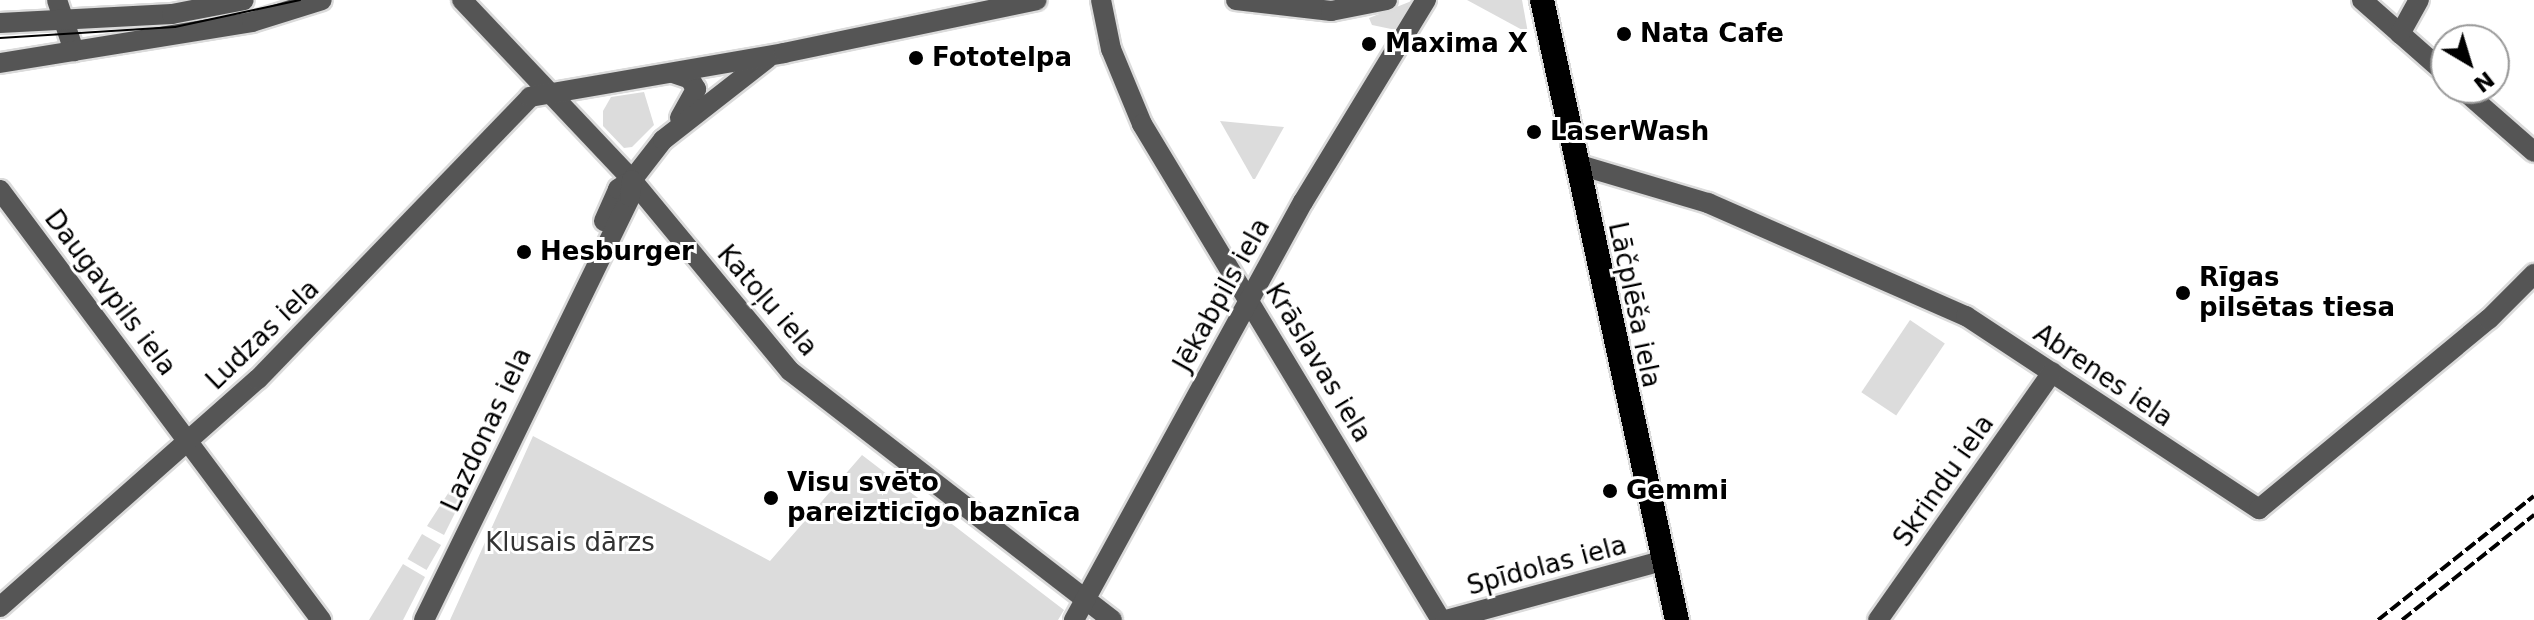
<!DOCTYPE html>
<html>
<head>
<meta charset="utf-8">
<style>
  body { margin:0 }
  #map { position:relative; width:2534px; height:620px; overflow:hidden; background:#fff; font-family:"DejaVu Sans",sans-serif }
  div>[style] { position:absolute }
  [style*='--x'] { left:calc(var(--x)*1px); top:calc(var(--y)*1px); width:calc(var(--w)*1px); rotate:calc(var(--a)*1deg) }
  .green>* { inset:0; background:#dcdcdc; transform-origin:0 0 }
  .roads { filter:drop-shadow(2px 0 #dbdbdb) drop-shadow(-2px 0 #dbdbdb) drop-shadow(0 2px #dbdbdb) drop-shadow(0 -2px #dbdbdb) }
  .minor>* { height:20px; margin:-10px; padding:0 10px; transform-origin:10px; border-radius:10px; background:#555 }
  .highway>* { height:24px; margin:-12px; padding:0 12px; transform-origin:12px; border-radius:12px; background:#000 }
  .tram>* { height:2px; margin:-1px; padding:0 1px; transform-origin:1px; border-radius:1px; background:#000 }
  .rail>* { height:4px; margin-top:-2px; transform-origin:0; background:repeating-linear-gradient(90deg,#000 0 12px,transparent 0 16px) }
  .dots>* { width:22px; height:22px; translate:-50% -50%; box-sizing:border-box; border:4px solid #fff; border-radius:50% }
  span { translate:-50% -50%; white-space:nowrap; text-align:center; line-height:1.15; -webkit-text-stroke:6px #fff; paint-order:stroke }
  .poi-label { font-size:26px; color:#000; font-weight:700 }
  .left { translate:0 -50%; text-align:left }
  .street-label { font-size:26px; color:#000 }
  .park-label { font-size:26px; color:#333 }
  .north { position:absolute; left:2430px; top:24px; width:80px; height:80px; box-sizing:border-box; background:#fff; border:2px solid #999; border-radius:50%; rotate:142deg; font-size:22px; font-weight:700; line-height:32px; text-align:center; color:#000 }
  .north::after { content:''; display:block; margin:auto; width:28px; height:36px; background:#000; clip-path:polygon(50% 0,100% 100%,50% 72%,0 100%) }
</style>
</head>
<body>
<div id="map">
  <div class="green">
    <i style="clip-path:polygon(1414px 0,1396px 30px,1372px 25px,1369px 18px)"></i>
    <i style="clip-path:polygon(1467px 0,1522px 0,1528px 33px,1491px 13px)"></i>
    <i style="clip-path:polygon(644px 92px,654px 125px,632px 147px,624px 148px,603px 126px,603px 111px,611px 97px)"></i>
    <i style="clip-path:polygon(1220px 121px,1284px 127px,1255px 179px,1253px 179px)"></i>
    <i style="left:1910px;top:320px;width:42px;height:87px;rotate:34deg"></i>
    <i style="clip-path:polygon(533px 436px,770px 561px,862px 455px,1064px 610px,1058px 620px,450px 620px)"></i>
    <i style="clip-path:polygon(456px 481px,467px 489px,444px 535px,427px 526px)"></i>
    <i style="left:422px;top:534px;width:22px;height:29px;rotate:30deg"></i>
    <i style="clip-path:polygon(403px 564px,425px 577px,403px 620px,369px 620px)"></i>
  </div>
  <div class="roads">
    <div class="minor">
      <i style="--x:57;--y:0;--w:54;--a:71.6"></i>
      <i style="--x:462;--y:0;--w:248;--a:46.6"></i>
      <i style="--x:632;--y:180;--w:248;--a:50.4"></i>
      <i style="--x:790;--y:371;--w:407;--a:37.7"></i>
      <i style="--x:1101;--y:0;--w:50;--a:78.5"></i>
      <i style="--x:1111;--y:49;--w:81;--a:67.5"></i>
      <i style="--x:1142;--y:124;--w:579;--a:58.92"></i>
      <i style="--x:1236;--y:0;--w:96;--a:6.6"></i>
      <i style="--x:1331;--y:11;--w:57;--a:-11.1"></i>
      <i style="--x:2362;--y:0;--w:112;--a:41.4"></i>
      <i style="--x:0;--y:23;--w:172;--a:-3"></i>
      <i style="--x:172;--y:14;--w:73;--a:-11"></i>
      <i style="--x:2400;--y:34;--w:39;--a:-61"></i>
      <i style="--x:0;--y:63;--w:255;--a:-9.2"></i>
      <i style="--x:252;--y:22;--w:73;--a:-17.4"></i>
      <i style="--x:673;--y:73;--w:18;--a:19"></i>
      <i style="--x:690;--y:79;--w:12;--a:59"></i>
      <i style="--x:696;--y:89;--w:33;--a:119"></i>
      <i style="--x:2461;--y:88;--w:97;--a:41.2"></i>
      <i style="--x:1576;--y:164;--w:138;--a:16.5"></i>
      <i style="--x:1708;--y:203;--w:282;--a:23.7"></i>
      <i style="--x:1966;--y:316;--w:351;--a:33.4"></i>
      <i style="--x:2259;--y:509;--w:298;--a:-39.6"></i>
      <i style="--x:2489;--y:319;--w:64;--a:-45"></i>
      <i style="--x:0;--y:190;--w:537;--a:53.26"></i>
      <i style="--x:604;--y:221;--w:35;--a:-66"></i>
      <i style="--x:618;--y:189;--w:17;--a:-33"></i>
      <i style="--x:632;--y:180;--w:51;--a:-52.2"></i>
      <i style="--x:663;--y:140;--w:133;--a:-38"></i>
      <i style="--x:0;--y:607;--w:344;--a:-41.5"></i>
      <i style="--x:258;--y:379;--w:392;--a:-46"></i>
      <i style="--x:530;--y:97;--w:258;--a:-9.8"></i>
      <i style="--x:784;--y:53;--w:258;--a:-11.8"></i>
      <i style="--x:424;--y:620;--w:470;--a:-64"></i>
      <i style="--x:630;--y:197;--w:17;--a:-83"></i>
      <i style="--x:1074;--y:620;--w:477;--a:-61.3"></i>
      <i style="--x:1303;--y:202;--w:237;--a:-58.7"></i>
      <i style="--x:1446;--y:620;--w:223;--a:-15.3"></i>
      <i style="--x:1878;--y:620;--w:303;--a:-54.9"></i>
    </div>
    <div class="highway">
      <i style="--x:1542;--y:0;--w:635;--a:77.72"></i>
    </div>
  </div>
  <div class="tram">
    <i style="--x:0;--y:38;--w:175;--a:-3.6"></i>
    <i style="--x:175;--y:27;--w:128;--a:-12.2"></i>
  </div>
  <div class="rail">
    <i style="--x:2378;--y:620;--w:199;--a:-38.5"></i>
    <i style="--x:2402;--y:620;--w:169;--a:-38.5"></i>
  </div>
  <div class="dots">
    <i style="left:1624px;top:34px;background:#000"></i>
    <i style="left:1369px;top:44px;background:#000"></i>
    <i style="left:916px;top:58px;background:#000"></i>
    <i style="left:1534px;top:132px;background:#000"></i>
    <i style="left:524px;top:252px;background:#000"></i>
    <i style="left:2183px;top:293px;background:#000"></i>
    <i style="left:1610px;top:491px;background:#000"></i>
    <i style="left:771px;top:498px;background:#000"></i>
  </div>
  <div class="poi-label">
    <span class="left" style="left:1640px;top:34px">Nata Cafe</span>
    <span class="left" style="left:1385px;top:44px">Maxima X</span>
    <span class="left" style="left:932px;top:58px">Fototelpa</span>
    <span class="left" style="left:1550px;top:132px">LaserWash</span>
    <span class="left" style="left:540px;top:252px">Hesburger</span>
    <span class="left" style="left:2199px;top:293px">Rīgas<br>pilsētas tiesa</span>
    <span class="left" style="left:787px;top:498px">Visu svēto<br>pareizticīgo baznīca</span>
    <span class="left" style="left:1626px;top:491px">Gemmi</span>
  </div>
  <div class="street-label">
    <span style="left:110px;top:293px;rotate:53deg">Daugavpils iela</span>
    <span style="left:1222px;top:295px;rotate:-61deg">Jēkabpils iela</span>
    <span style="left:767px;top:301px;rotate:49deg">Katoļu iela</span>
    <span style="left:1634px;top:305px;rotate:78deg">Lāčplēša iela</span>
    <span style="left:263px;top:335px;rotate:-44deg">Ludzas iela</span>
    <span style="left:1318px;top:363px;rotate:59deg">Krāslavas iela</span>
    <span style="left:2103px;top:376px;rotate:34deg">Abrenes iela</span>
    <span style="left:487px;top:430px;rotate:-65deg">Lazdonas iela</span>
    <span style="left:1944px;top:481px;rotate:-55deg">Skrindu iela</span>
    <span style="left:1547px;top:566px;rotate:-15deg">Spīdolas iela</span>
  </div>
  <div class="park-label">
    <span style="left:570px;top:543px">Klusais dārzs</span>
  </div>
  <div class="north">N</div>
</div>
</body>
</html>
